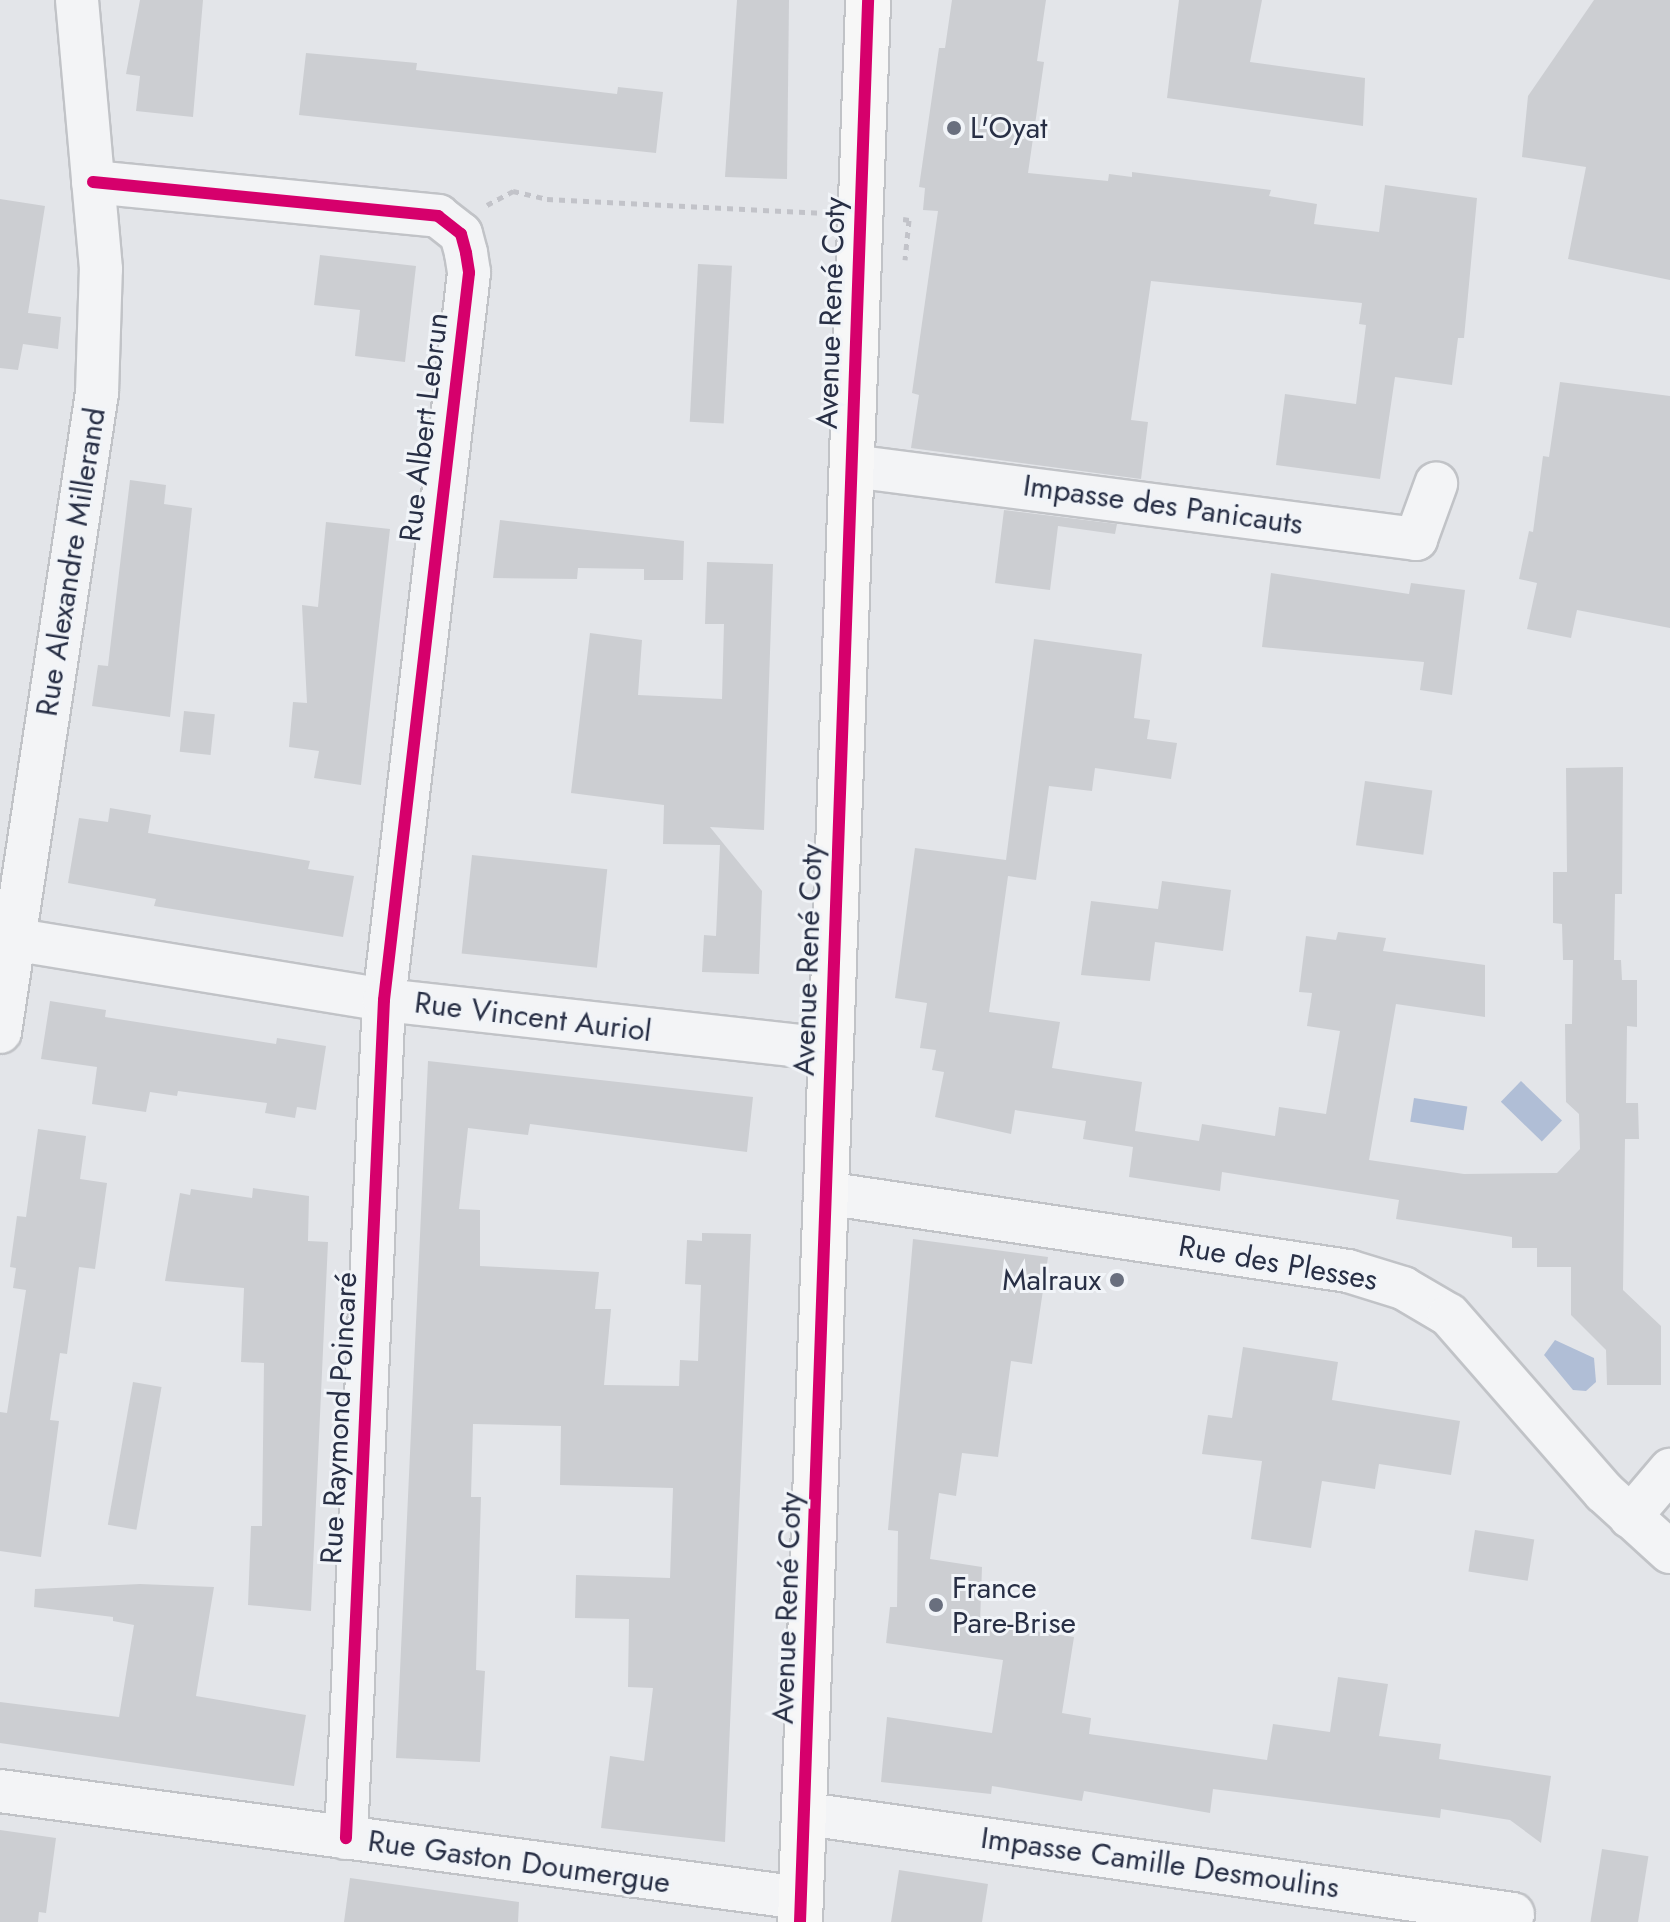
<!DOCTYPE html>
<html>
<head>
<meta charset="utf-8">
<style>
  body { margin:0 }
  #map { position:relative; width:1670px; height:1922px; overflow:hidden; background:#e3e5e9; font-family:Jost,sans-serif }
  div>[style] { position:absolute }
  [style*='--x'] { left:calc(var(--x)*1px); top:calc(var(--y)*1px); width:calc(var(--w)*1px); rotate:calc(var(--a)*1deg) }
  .water>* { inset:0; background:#b0bed6; transform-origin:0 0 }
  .building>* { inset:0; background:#ccced2; transform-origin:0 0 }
  .path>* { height:5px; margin-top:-2.5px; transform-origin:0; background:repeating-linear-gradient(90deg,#c2c3c9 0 6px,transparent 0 12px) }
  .roads { filter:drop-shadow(2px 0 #c1c3c7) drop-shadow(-2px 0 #c1c3c7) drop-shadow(0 2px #c1c3c7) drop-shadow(0 -2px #c1c3c7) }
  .minor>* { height:42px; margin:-21px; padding:0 21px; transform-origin:21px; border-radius:21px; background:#f3f4f6 }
  .primary>* { height:44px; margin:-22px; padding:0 22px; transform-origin:22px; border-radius:22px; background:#f7f7f7 }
  .cycleway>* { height:12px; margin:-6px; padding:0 6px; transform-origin:6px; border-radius:6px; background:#d6006c }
  .dots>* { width:22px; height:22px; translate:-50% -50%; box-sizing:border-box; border:4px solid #f1f4f8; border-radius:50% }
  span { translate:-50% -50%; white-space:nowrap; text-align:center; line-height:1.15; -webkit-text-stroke:6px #f1f4f8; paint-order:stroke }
  .poi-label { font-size:30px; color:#282f45 }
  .left { translate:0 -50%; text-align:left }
  .right { translate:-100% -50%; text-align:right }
  .street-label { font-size:30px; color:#282f45 }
</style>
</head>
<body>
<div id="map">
  <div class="water">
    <i style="left:1521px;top:1081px;width:57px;height:29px;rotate:44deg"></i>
    <i style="left:1414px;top:1098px;width:54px;height:24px;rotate:9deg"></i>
    <i style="clip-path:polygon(1555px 1340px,1594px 1358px,1596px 1382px,1586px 1391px,1573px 1390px,1544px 1355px)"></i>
  </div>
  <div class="building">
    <i style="clip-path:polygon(140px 0,203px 0,193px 117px,136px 111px,140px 76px,126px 74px)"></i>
    <i style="clip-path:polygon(737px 0,789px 0,787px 179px,725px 177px)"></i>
    <i style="clip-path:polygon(952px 0,1046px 0,1037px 61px,1044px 62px,1028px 173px,1108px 181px,1109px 174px,1132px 177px,1132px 172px,1271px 190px,1269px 196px,1317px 204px,1314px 224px,1379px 232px,1385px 185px,1477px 198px,1464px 338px,1458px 338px,1452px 385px,1395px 377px,1380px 479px,1276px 465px,1285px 394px,1356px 404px,1366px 325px,1359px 324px,1362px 303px,1151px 281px,1131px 420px,1148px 422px,1141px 479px,911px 448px,919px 395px,912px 393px,938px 211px,923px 210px,925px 188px,919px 187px,939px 48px,945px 48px)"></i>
    <i style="clip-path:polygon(1179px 0,1262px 0,1250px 62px,1365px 78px,1363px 126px,1167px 98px)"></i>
    <i style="clip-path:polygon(1594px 0,1670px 0,1670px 280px,1568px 259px,1586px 167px,1522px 157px,1528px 96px)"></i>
    <i style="clip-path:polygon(306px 53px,417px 63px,416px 70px,617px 94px,618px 87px,663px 92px,656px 153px,299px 115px)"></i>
    <i style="clip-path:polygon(0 199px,45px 206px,28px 313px,61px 317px,58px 349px,23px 344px,18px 370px,0 368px)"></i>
    <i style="clip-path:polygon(320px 255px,416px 266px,405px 362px,355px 356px,360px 310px,314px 305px)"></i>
    <i style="left:698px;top:264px;width:34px;height:158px;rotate:3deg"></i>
    <i style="clip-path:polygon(1560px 382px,1670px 396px,1670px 628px,1577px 610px,1571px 638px,1527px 629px,1537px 583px,1519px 579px,1529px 531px,1533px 532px,1543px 456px,1549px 457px)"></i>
    <i style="clip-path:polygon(130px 480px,166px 485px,164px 504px,192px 508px,170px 717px,92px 706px,98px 665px,108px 666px)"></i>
    <i style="clip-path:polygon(1004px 510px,1117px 524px,1115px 534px,1058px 526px,1050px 590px,995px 583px)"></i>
    <i style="clip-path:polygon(500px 520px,684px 541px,683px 580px,644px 580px,644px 569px,578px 568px,577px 579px,493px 578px)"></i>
    <i style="clip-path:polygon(326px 522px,390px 529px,361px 785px,314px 778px,319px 751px,289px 747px,293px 702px,307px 703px,302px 605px,318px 607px)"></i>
    <i style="clip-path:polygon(707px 562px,773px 564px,764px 830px,710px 827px,762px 891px,759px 974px,702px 972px,704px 935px,716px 936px,720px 845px,663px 844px,664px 805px,571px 793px,590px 633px,642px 640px,638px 695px,722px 699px,724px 624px,705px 624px)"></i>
    <i style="clip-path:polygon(1271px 573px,1409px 594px,1411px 583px,1465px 590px,1452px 695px,1420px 690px,1424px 662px,1262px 647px)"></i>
    <i style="clip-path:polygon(1034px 639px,1142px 654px,1134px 718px,1150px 720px,1147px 739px,1177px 743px,1171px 779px,1095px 768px,1092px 791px,1049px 786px,1036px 880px,1008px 876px,989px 1012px,1060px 1022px,1052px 1068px,1142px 1082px,1135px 1131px,1199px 1141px,1202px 1124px,1275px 1136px,1279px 1107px,1326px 1114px,1340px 1031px,1307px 1026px,1312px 993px,1299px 992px,1306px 936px,1336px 940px,1338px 932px,1386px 938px,1383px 951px,1485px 965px,1485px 1017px,1396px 1004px,1369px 1160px,1464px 1174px,1557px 1173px,1580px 1149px,1579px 1114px,1566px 1102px,1565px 1024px,1572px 1024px,1573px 960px,1563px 960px,1562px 924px,1553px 923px,1553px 872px,1567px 872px,1566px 768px,1623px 767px,1622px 894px,1615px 894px,1614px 960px,1621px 960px,1622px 980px,1637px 980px,1637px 1027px,1627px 1026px,1626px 1103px,1638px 1103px,1639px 1139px,1625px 1139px,1623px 1290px,1661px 1326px,1661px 1385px,1607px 1385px,1606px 1350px,1571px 1315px,1571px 1267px,1537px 1267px,1537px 1248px,1512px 1248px,1512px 1237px,1396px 1219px,1399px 1200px,1222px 1172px,1220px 1191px,1129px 1177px,1133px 1147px,1083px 1139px,1086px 1121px,1015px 1110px,1011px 1134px,935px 1117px,944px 1072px,932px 1070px,936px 1050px,920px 1048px,927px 1003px,895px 998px,915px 848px,1006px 860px)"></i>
    <i style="left:184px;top:711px;width:31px;height:41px;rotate:6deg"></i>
    <i style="left:1365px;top:781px;width:68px;height:65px;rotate:8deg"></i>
    <i style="clip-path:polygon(110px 808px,151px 815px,148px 833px,310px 861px,308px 869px,354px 876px,343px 937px,154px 906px,156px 899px,68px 883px,79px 818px,108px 822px)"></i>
    <i style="left:472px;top:855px;width:136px;height:99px;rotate:6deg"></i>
    <i style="clip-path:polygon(1162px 881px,1231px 890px,1223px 951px,1155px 942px,1150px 981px,1081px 975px,1091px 901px,1158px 909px)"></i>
    <i style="clip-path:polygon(50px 1001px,106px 1010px,105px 1017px,276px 1044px,277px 1038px,326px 1046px,316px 1110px,297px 1107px,295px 1118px,265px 1113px,267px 1103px,178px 1091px,177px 1096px,150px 1092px,146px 1112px,92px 1104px,97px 1067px,41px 1059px)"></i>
    <i style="clip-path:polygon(428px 1061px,753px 1097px,747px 1152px,530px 1124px,528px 1135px,468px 1128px,459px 1209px,480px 1210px,480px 1266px,599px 1272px,595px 1309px,611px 1309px,604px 1385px,679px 1386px,680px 1360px,698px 1361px,701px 1285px,685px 1284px,687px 1240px,702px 1241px,702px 1233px,751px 1234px,725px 1842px,601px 1828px,610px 1756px,644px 1761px,653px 1688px,628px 1687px,629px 1619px,575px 1618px,576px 1575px,670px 1578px,673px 1488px,560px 1485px,561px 1426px,473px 1424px,471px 1497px,481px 1497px,476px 1670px,485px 1671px,480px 1762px,396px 1758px)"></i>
    <i style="clip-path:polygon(38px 1129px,86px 1136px,80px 1179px,107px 1183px,95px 1269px,79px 1267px,67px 1354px,60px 1353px,50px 1420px,59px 1421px,41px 1557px,0 1551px,0 1412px,7px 1413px,26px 1290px,13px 1288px,16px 1268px,10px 1267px,17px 1216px,26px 1217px)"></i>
    <i style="clip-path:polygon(253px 1188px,309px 1196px,308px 1241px,328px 1242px,311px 1611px,248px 1605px,251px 1526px,262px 1526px,264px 1363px,241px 1362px,244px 1288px,165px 1281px,180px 1193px,190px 1195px,191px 1189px,252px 1198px)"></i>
    <i style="clip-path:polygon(913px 1239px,1048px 1257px,1032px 1364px,1011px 1361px,998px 1457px,962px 1453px,956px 1496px,939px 1493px,930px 1559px,982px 1567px,980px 1623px,1074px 1637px,1062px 1713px,1091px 1718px,1089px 1734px,1267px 1760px,1273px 1724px,1330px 1732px,1338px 1677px,1388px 1684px,1379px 1736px,1441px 1744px,1439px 1759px,1551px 1776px,1541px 1843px,1510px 1820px,1441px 1809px,1440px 1818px,1213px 1789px,1210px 1813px,1084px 1791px,1082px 1801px,992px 1786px,991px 1794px,881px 1782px,887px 1717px,992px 1733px,1003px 1660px,886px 1643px,890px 1607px,897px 1607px,898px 1531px,888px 1530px)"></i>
    <i style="clip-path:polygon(1243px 1347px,1338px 1362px,1332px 1400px,1460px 1421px,1451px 1475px,1379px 1464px,1375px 1489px,1322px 1481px,1311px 1548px,1251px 1539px,1262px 1461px,1202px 1454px,1208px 1415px,1232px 1418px)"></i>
    <i style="left:133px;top:1382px;width:29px;height:145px;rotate:10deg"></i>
    <i style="left:1475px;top:1530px;width:60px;height:42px;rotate:9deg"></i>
    <i style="clip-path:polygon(140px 1584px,214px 1587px,196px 1696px,306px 1715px,294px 1786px,0 1743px,0 1702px,119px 1717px,134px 1625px,113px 1621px,113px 1617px,34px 1607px,35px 1589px)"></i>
    <i style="clip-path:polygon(0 1830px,56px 1838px,46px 1913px,39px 1912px,38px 1922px,0 1922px)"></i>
    <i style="left:1602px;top:1849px;width:47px;height:74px;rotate:9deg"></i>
    <i style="clip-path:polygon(899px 1870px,988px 1884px,982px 1922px,891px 1922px)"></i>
    <i style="clip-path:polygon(350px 1878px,519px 1902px,518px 1922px,344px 1922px)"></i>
  </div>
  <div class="path">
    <i style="--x:487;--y:205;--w:30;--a:-28"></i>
    <i style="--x:513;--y:191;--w:35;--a:13"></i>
    <i style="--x:547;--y:199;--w:274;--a:2.9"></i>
    <i style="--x:903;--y:219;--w:6;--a:9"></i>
    <i style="--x:909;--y:220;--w:40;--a:95.7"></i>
  </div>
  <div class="roads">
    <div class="minor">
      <i style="--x:93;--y:182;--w:347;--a:5.6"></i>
      <i style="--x:438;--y:216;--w:29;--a:38"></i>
      <i style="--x:461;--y:234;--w:20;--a:75"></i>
      <i style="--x:466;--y:253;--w:20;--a:81"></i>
      <i style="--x:469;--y:273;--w:732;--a:96.67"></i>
      <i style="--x:384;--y:1000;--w:839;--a:92.6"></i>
      <i style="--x:852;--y:466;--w:569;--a:7.37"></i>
      <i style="--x:1416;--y:539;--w:59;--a:-70"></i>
      <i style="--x:0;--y:937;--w:389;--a:9.3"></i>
      <i style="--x:384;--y:1000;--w:449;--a:6.3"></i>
      <i style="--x:0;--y:1032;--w:646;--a:-81.37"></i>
      <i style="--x:97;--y:393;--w:124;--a:-88.2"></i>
      <i style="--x:101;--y:269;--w:270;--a:-95.1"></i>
      <i style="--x:825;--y:1193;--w:529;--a:8.48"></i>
      <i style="--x:1348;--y:1271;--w:58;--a:17.2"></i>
      <i style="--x:1403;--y:1288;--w:53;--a:30.4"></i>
      <i style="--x:1449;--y:1315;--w:235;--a:48.8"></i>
      <i style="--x:1604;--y:1492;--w:89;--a:42.3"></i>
      <i style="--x:1630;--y:1517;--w:62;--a:-49.6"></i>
      <i style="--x:0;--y:1791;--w:808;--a:7.61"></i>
      <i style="--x:807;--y:1814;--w:713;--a:8.06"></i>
    </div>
    <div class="primary">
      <i style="--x:800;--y:1922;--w:1923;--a:-87.97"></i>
    </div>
  </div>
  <div class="cycleway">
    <i style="--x:93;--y:182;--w:347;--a:5.6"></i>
    <i style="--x:438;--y:216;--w:29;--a:38"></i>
    <i style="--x:461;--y:234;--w:20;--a:75"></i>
    <i style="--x:466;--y:253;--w:20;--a:81"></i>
    <i style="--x:469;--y:273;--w:732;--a:96.67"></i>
    <i style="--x:384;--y:1000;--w:839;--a:92.6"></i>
    <i style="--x:800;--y:1922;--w:1923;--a:-87.97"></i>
  </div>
  <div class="dots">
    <i style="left:954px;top:128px;background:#696f7e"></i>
    <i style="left:1117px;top:1280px;background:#696f7e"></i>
    <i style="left:936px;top:1605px;background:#696f7e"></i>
  </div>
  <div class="poi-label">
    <span class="left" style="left:970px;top:128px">L'Oyat</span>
    <span class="right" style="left:1101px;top:1280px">Malraux</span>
    <span class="left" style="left:952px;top:1605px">France<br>Pare-Brise</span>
  </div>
  <div class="street-label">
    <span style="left:831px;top:313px;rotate:-88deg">Avenue René Coty</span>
    <span style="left:424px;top:427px;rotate:-83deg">Rue Albert Lebrun</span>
    <span style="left:1163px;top:505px;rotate:8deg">Impasse des Panicauts</span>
    <span style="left:71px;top:562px;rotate:-81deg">Rue Alexandre Millerand</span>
    <span style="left:808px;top:960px;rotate:-88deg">Avenue René Coty</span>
    <span style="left:533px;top:1017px;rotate:7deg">Rue Vincent Auriol</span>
    <span style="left:1278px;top:1263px;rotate:10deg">Rue des Plesses</span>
    <span style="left:339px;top:1418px;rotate:-87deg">Rue Raymond Poincaré</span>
    <span style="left:787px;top:1608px;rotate:-88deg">Avenue René Coty</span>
    <span style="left:519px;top:1862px;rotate:8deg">Rue Gaston Doumergue</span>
    <span style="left:1160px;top:1863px;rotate:8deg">Impasse Camille Desmoulins</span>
  </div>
</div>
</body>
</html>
